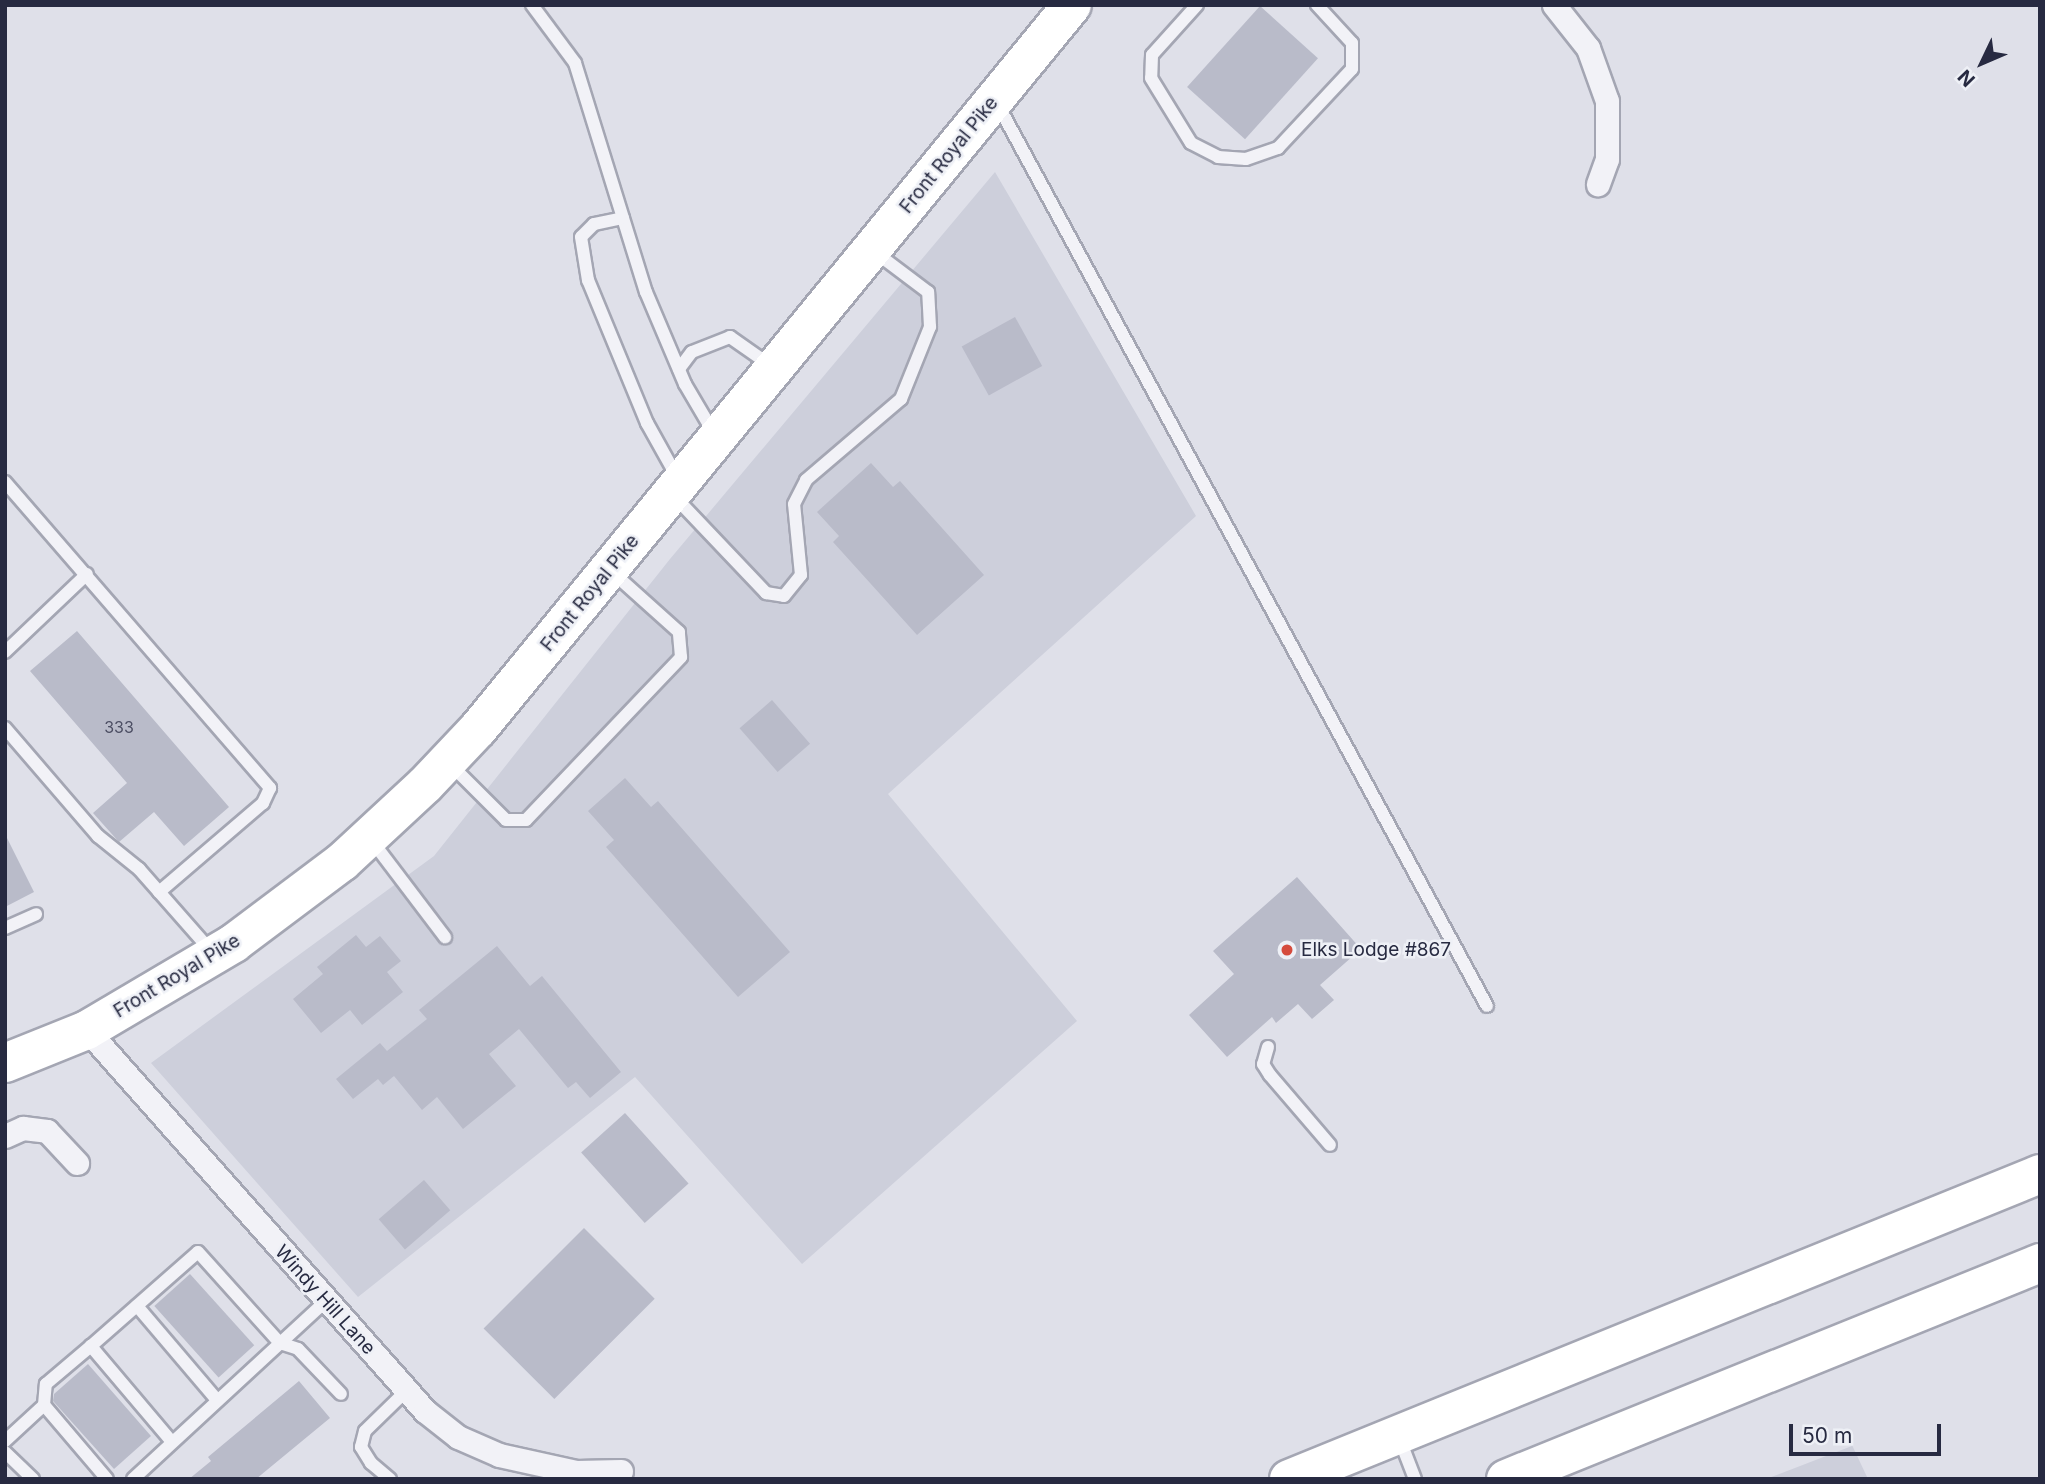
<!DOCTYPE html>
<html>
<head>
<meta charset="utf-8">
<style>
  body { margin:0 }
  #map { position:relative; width:2045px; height:1484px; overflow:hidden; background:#dfe0e9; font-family:Inter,sans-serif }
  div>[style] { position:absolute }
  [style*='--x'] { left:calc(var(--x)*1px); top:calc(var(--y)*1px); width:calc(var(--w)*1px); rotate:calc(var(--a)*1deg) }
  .built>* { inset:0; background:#cdcfdb }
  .building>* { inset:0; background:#b9bbc9; transform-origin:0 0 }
  .roads { filter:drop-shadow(2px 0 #a4a6b3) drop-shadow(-2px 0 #a4a6b3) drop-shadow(0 2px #a4a6b3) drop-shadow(0 -2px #a4a6b3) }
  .service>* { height:12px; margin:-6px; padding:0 6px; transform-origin:6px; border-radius:6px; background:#f2f2f7 }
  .minor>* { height:23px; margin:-11.5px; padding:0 11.5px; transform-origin:11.5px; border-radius:11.5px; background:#f2f2f7 }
  .trunk>* { height:38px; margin:-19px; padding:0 19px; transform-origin:19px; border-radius:19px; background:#fff }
  .motorway>* { height:38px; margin:-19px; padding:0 19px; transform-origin:19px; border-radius:19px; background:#fff }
  .dots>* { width:19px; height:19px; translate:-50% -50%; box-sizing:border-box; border:4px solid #eef0f6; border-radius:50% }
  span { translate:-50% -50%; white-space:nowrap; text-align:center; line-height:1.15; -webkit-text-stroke:5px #eef0f6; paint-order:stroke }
  .number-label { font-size:16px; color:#4c4e63 }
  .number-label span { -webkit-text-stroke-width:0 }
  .street-label { font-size:19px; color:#272a41 }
  .poi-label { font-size:19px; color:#272a41 }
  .left { translate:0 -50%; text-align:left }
  .frame { position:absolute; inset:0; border:7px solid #272a41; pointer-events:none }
  .north { position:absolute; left:1947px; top:28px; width:70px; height:70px; -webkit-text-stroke:5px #eef0f6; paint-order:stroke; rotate:226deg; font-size:19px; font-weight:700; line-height:28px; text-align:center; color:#272a41 }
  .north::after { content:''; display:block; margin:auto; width:24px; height:32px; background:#272a41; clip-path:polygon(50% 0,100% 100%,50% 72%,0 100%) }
  .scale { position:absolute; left:1789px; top:1424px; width:152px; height:32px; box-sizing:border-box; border:4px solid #272a41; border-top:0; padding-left:9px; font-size:21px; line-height:24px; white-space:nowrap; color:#272a41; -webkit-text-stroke:5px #eef0f6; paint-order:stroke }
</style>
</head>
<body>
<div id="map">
  <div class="built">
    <i style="clip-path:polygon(995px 172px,1196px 516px,888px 794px,1077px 1021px,802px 1264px,635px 1077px,358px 1297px,151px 1063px,434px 856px,670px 559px)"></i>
    <i style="clip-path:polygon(1852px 1445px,1868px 1479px,1766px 1479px,1852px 1446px)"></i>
  </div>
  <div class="building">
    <i style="left:1260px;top:6px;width:78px;height:109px;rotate:42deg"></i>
    <i style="left:1015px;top:317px;width:56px;height:61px;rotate:61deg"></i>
    <i style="clip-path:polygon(871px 463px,893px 487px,900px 481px,984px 575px,917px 635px,833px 542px,839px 536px,817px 512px)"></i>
    <i style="clip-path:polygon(77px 631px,229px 807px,184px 846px,154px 812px,119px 842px,93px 813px,127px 783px,30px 671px)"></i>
    <i style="left:772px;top:700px;width:58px;height:43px;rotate:49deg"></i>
    <i style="clip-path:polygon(625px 778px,651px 807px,658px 801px,790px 952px,738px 997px,606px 847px,614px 840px,588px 811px)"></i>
    <i style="clip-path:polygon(5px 834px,34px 892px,5px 907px)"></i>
    <i style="clip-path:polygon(1297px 877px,1361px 949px,1320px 985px,1334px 1000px,1312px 1019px,1298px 1004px,1276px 1023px,1272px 1017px,1227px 1057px,1189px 1015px,1234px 974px,1213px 951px)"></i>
    <i style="clip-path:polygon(356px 935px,366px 947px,380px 936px,401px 961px,387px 972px,403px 992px,362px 1025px,350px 1010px,321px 1033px,293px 999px,323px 974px,317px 967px)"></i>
    <i style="clip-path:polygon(497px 946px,530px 986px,542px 976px,621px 1072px,590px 1098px,576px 1082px,568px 1088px,519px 1029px,489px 1054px,516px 1086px,463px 1129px,437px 1097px,422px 1110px,394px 1076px,383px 1085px,378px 1079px,353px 1099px,336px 1079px,380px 1043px,387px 1051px,427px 1019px,419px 1010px)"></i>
    <i style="left:625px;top:1113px;width:95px;height:59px;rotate:48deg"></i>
    <i style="left:424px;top:1180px;width:40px;height:60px;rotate:49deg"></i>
    <i style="left:584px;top:1228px;width:100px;height:142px;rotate:45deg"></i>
    <i style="left:190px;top:1274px;width:96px;height:48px;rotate:48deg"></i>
    <i style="clip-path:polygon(88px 1364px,151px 1436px,114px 1469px,53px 1401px,54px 1394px)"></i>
    <i style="clip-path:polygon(299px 1381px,330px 1418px,256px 1479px,189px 1479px,211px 1461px,208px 1457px)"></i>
  </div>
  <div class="roads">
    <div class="service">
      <i style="--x:532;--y:5;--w:72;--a:53.4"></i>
      <i style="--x:575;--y:63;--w:240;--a:72.8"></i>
      <i style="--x:646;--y:292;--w:100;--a:67"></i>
      <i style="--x:685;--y:384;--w:59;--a:59.5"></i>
      <i style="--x:1197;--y:5;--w:67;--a:132"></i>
      <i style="--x:1152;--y:55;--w:23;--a:92"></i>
      <i style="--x:1151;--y:78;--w:76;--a:58.4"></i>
      <i style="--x:1191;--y:143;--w:30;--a:27"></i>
      <i style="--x:1218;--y:157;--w:28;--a:4"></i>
      <i style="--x:1246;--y:159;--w:34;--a:-19"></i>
      <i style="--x:1278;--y:148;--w:108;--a:-46.9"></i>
      <i style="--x:1352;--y:69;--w:26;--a:-90"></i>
      <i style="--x:1352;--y:43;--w:52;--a:-132.6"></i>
      <i style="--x:998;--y:105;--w:1025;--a:61.51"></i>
      <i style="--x:623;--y:218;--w:30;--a:168"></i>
      <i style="--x:594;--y:224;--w:18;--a:135"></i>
      <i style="--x:581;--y:237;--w:44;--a:80.8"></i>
      <i style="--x:588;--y:280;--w:155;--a:67.6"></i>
      <i style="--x:647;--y:423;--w:62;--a:60.9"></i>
      <i style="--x:679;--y:369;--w:21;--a:-53"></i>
      <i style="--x:692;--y:352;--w:41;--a:-21.5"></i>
      <i style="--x:730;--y:337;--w:49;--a:35"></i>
      <i style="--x:5;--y:482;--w:405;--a:49.1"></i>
      <i style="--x:270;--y:788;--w:17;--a:115"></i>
      <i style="--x:263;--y:803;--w:137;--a:139.4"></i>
      <i style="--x:674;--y:496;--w:134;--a:46.5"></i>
      <i style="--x:766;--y:593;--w:18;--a:9"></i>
      <i style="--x:784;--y:596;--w:27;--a:-51"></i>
      <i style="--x:801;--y:575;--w:71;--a:-95.6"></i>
      <i style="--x:794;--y:504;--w:27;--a:-63"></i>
      <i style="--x:806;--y:480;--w:125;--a:-40.5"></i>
      <i style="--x:901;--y:399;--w:78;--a:-68.1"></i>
      <i style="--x:930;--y:327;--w:35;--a:-93"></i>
      <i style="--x:928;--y:292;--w:66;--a:-143"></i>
      <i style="--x:5;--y:652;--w:113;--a:-43.6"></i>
      <i style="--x:5;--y:728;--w:143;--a:49.3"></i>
      <i style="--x:98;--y:836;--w:53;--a:38.8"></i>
      <i style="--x:139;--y:869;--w:111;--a:48.7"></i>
      <i style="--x:450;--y:764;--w:79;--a:45"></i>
      <i style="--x:506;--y:820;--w:20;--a:0"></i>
      <i style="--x:526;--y:820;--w:225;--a:-46.4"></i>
      <i style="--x:681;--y:657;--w:25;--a:-95"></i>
      <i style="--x:679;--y:632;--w:91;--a:-138.1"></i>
      <i style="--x:372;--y:841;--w:121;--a:52.8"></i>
      <i style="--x:5;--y:928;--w:34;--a:-24"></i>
      <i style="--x:1268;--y:1047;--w:18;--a:106"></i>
      <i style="--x:1263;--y:1064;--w:13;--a:58"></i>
      <i style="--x:1270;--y:1075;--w:92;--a:49.4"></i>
      <i style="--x:137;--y:1306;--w:123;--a:49.6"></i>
      <i style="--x:44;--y:1405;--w:21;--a:-85"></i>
      <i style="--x:46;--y:1384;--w:59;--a:-40.2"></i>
      <i style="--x:1400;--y:1440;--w:42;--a:69"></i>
      <i style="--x:5;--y:1441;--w:53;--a:-42.7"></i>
      <i style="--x:44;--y:1405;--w:97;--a:49.6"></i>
      <i style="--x:172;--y:1442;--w:126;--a:-130.2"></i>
      <i style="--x:91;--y:1346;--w:142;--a:-41.3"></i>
      <i style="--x:198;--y:1252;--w:122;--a:48"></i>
      <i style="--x:280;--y:1343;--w:19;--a:18"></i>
      <i style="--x:298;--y:1349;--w:62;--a:46.3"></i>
      <i style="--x:5;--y:1452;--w:39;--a:44"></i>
      <i style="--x:133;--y:1479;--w:263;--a:-42.7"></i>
      <i style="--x:390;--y:1479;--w:25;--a:-140"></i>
      <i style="--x:371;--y:1463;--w:19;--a:-122"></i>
      <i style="--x:361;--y:1447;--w:16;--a:-76"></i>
      <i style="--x:365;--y:1431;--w:57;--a:-44.3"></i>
    </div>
    <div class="minor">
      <i style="--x:1554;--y:5;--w:55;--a:51.7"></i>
      <i style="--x:1588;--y:48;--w:56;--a:70.3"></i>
      <i style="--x:1607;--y:101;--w:58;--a:90"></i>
      <i style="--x:1607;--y:159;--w:27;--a:110"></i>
      <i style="--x:87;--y:1030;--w:509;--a:48.42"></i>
      <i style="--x:425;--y:1411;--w:42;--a:38.2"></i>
      <i style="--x:458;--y:1437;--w:45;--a:23.7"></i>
      <i style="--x:499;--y:1455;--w:79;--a:12.4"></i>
      <i style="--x:576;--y:1472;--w:45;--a:-1.3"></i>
      <i style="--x:5;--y:1136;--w:20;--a:-24"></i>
      <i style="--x:23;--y:1128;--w:24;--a:7"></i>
      <i style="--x:47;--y:1131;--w:44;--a:46.8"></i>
    </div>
    <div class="trunk">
      <i style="--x:5;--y:1063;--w:88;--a:-21.9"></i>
      <i style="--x:87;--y:1030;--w:171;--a:-30.6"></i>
      <i style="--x:234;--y:943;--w:135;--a:-36.9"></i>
      <i style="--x:342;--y:862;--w:113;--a:-42.9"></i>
      <i style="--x:425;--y:785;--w:77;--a:-46.6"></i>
      <i style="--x:478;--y:729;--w:936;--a:-50.63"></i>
    </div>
    <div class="motorway">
      <i style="--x:1289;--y:1479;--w:811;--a:-22.1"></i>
      <i style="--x:1506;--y:1479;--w:576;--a:-22.02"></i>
    </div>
  </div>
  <div class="dots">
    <i style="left:1287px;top:950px;background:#d54b3d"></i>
  </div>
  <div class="number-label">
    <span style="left:119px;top:727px">333</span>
  </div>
  <div class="street-label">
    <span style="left:949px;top:155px;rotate:-51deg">Front Royal Pike</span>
    <span style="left:590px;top:593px;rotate:-51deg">Front Royal Pike</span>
    <span style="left:177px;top:976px;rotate:-31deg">Front Royal Pike</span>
    <span style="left:325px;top:1300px;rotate:48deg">Windy Hill Lane</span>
  </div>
  <div class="poi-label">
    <span class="left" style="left:1301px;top:950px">Elks Lodge #867</span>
  </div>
  <div class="frame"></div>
  <div class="north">N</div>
  <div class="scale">50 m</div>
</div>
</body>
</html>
